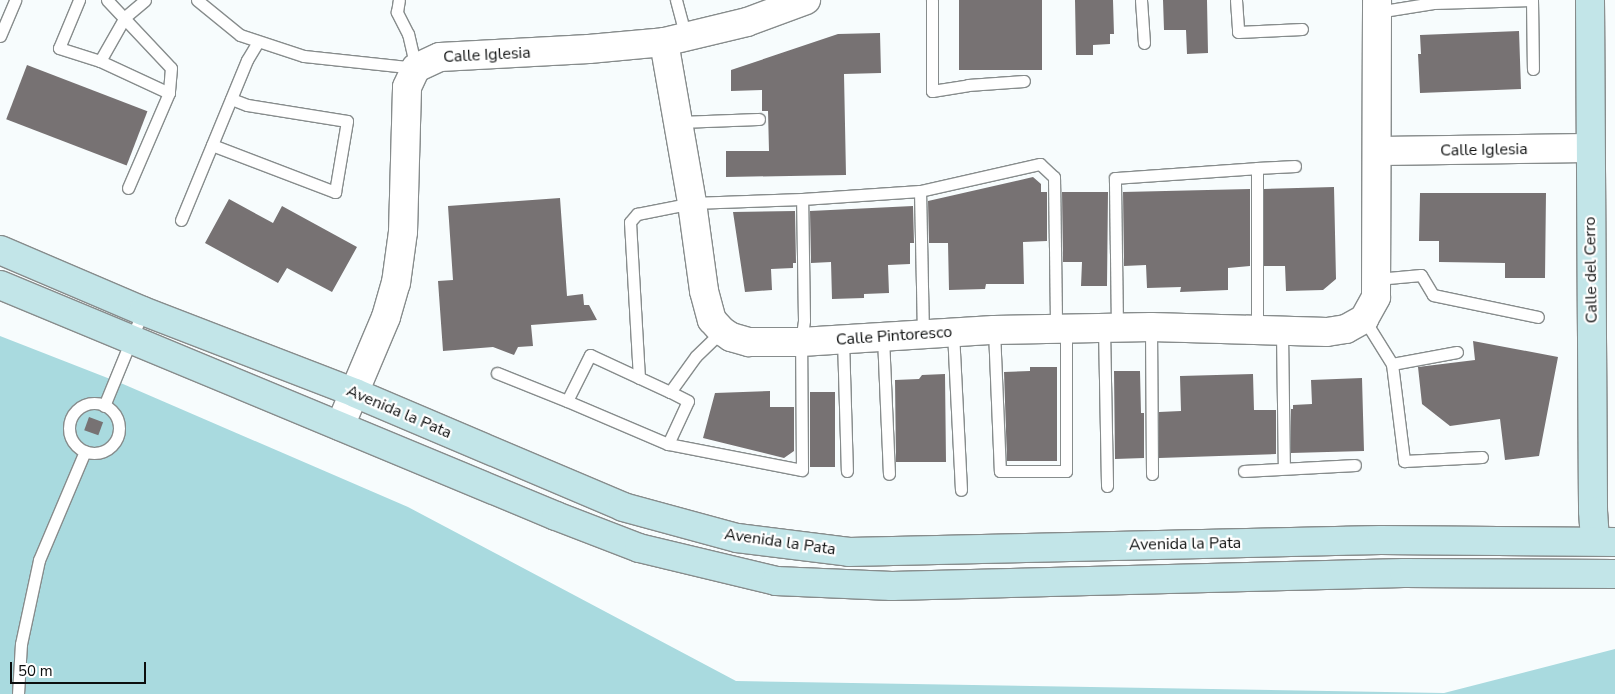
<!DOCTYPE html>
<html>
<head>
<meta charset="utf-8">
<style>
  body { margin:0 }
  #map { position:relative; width:1615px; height:694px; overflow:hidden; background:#f7fcfd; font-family:"Nunito Sans",sans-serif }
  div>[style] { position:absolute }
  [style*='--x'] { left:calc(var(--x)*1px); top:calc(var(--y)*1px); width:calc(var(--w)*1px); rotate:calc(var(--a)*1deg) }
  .green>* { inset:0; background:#a9dadf }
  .building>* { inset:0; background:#777273; transform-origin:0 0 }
  .roads { filter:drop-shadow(1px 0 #878c8c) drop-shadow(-1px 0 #878c8c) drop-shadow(0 1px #878c8c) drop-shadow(0 -1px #878c8c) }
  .service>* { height:11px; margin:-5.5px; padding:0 5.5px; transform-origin:5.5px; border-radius:5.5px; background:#fff }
  .service>.ring { margin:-5.5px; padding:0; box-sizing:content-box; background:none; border:11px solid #fff; border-radius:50% }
  .tertiary>* { height:28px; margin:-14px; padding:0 14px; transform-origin:14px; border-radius:14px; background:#fff }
  .secondary>* { height:28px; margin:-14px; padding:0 14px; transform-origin:14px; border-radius:14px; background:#c2e5e8 }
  span { translate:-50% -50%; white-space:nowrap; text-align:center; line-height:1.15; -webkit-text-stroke:4.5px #fff; paint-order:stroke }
  .street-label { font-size:16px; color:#0c0e0e }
  .scale { position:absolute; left:10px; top:662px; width:136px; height:22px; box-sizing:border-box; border:2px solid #0c0e0e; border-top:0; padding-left:6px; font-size:15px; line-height:18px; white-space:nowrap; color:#0c0e0e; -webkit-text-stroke:4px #fff; paint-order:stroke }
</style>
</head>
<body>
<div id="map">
  <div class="green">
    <i style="clip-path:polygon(0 336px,123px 384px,408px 507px,736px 681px,1444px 693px,1615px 649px,1615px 694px,0 694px)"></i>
  </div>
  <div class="building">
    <i style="left:959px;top:0;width:83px;height:70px"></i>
    <i style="clip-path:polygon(1075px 0,1113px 0,1114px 34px,1110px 34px,1110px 44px,1093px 45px,1093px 55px,1076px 55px)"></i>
    <i style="clip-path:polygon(1163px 0,1207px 0,1208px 53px,1187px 54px,1186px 30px,1164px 30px)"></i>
    <i style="clip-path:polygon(1519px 31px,1521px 89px,1420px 93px,1418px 54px,1421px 54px,1420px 35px)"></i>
    <i style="clip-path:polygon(880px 33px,881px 73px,844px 74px,846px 175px,726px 177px,726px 151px,769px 151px,768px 111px,762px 111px,762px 90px,731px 91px,731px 70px,838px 34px)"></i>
    <i style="left:27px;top:65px;width:129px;height:58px;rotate:21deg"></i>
    <i style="clip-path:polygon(1033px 177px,1041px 184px,1041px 192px,1047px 192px,1047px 241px,1023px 242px,1024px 284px,986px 284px,985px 289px,949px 290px,948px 243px,929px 243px,928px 201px)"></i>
    <i style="clip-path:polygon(1334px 187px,1336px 279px,1323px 290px,1286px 291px,1285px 266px,1264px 266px,1264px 189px)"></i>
    <i style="clip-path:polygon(1250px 189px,1250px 266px,1228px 268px,1228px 290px,1180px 292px,1181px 287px,1147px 288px,1146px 265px,1124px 266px,1123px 192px)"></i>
    <i style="clip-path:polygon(1062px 192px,1108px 192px,1107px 286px,1081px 286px,1082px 262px,1063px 262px)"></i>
    <i style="clip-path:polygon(1420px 193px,1546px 193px,1545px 278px,1505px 278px,1505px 263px,1439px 262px,1439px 241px,1419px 241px)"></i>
    <i style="clip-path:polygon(560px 198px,567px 296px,583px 294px,584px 305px,589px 305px,597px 320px,531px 325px,533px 346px,518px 347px,514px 355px,493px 347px,443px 351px,438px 281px,453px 280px,448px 206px)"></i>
    <i style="clip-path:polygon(229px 199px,273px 223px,282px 206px,357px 247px,332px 292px,287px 268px,278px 283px,205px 243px)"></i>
    <i style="clip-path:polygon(913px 206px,914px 243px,910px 243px,910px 264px,888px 265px,889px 293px,864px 294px,864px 298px,832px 299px,831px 262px,811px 263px,810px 211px)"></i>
    <i style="clip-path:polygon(795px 211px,796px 263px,793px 263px,793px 268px,771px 269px,772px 290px,745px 292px,733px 212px)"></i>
    <i style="clip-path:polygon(1473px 341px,1558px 357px,1539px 456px,1505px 460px,1500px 419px,1450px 426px,1422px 404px,1418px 367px,1475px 360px)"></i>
    <i style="clip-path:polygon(1030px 367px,1057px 367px,1057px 461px,1007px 461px,1004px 372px,1030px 371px)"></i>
    <i style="clip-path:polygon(1114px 371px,1140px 371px,1141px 413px,1144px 413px,1144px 458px,1115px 459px)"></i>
    <i style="clip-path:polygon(945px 374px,946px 462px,896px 462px,895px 380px,919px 379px,922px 375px)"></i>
    <i style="clip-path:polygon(1253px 374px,1254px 410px,1276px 410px,1276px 454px,1159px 458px,1159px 412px,1181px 411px,1180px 376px)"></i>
    <i style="clip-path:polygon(1362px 378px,1364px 451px,1291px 453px,1291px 409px,1293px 409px,1293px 405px,1312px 404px,1311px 380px)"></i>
    <i style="clip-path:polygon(770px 391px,770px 407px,794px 407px,794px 451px,784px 458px,703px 438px,715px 393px)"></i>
    <i style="left:810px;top:392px;width:25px;height:75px"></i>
    <i style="left:89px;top:417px;width:15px;height:14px;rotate:20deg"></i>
  </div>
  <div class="roads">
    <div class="service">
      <i style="--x:79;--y:0;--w:52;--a:112.6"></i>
      <i style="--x:59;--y:48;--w:43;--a:17.6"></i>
      <i style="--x:107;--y:0;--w:93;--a:46.7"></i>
      <i style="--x:171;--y:68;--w:25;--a:95"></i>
      <i style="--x:197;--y:0;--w:55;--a:39.1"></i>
      <i style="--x:240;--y:35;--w:67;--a:18.2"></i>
      <i style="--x:304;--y:56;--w:113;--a:6.1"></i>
      <i style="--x:416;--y:68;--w:35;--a:-103"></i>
      <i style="--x:408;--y:34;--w:25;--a:-117"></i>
      <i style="--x:397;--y:12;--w:12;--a:-81"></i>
      <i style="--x:676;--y:0;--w:38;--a:75"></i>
      <i style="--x:932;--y:0;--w:91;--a:90"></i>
      <i style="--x:932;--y:91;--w:36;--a:-9"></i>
      <i style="--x:968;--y:85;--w:56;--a:-4.1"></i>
      <i style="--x:1141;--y:0;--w:43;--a:86"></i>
      <i style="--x:1236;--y:0;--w:32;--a:86"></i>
      <i style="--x:1238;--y:32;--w:64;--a:-2.7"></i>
      <i style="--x:1377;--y:12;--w:57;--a:-9.1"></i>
      <i style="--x:1433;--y:3;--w:99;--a:-1.7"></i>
      <i style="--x:1532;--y:0;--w:69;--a:89.2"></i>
      <i style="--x:0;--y:36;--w:39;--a:-67"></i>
      <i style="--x:679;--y:122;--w:80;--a:-2.1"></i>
      <i style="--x:212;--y:145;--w:132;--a:20.9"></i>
      <i style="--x:335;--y:192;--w:72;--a:-80.4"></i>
      <i style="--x:347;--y:121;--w:101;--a:-170.9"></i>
      <i style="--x:247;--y:105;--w:17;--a:-159"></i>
      <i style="--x:1257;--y:168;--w:38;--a:-3"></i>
      <i style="--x:128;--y:188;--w:103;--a:-66.7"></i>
      <i style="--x:169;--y:93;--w:76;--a:-155.1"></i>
      <i style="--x:100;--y:61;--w:51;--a:-60.4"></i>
      <i style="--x:125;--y:17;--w:26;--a:-40"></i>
      <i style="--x:181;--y:220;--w:173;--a:-67.6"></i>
      <i style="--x:247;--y:60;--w:21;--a:-59"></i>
      <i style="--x:1377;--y:279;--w:44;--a:-5.2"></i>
      <i style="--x:1421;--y:275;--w:23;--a:59"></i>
      <i style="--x:1433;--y:295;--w:107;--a:11.8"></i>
      <i style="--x:1364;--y:319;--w:53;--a:58.1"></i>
      <i style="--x:1392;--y:364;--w:98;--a:82.9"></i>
      <i style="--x:1404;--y:461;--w:78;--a:-2.9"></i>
      <i style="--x:1117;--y:327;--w:149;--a:-90.8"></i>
      <i style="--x:1115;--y:178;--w:142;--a:-4"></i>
      <i style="--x:1257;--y:168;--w:163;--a:90"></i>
      <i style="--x:1151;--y:327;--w:147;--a:89.6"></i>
      <i style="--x:1104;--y:328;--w:158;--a:88.9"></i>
      <i style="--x:994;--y:330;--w:141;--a:87.6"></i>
      <i style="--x:1000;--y:471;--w:66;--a:0"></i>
      <i style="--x:1066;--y:471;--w:142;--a:-90"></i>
      <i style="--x:953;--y:332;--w:158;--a:87.1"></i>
      <i style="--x:1282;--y:332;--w:136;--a:89.2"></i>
      <i style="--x:923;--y:334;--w:143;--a:-91.2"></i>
      <i style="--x:920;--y:191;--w:123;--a:-12.7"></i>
      <i style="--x:1040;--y:164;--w:19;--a:43"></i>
      <i style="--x:1054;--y:177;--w:152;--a:89.2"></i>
      <i style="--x:883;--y:337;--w:137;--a:87.5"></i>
      <i style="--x:843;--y:339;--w:132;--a:88.3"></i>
      <i style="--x:1392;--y:364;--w:66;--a:-10.5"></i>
      <i style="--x:497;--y:373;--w:75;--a:21.8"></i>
      <i style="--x:639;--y:378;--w:156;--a:-93.3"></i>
      <i style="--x:630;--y:222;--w:11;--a:-49"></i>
      <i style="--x:637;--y:214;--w:56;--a:-11.3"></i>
      <i style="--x:692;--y:203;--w:110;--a:-2.1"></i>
      <i style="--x:802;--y:199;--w:118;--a:-3.9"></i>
      <i style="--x:670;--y:392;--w:88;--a:-155.2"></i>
      <i style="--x:590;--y:355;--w:51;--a:116.6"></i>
      <i style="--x:567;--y:401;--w:110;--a:23.1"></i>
      <i style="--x:668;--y:444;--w:47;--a:-65.1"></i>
      <i style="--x:688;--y:401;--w:20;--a:-153"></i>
      <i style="--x:670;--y:392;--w:44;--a:-54.2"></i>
      <i style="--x:696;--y:356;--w:36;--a:-44"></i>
      <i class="ring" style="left:69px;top:403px;width:39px;height:39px"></i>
      <i style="--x:104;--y:406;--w:103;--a:-67.7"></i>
      <i style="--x:668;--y:444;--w:136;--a:11"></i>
      <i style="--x:802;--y:470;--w:128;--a:-90.4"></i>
      <i style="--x:801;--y:342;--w:22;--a:-82"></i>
      <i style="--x:804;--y:320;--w:121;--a:-90.9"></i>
      <i style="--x:1244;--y:471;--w:111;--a:-3.1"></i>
      <i style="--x:18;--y:694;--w:50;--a:-86.6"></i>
      <i style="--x:21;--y:644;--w:86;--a:-77.9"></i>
      <i style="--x:39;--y:560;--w:118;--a:-67.1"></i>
    </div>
    <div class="tertiary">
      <i style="--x:664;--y:42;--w:163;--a:80.1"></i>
      <i style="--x:692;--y:203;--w:89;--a:82.2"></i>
      <i style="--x:704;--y:291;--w:30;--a:75"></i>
      <i style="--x:712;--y:320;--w:15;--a:48"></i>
      <i style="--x:722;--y:331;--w:11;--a:34"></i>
      <i style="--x:731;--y:337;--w:19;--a:16"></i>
      <i style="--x:749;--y:342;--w:52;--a:0"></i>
      <i style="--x:801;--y:342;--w:193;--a:-3.6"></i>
      <i style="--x:994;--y:330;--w:157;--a:-1.1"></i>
      <i style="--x:1151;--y:327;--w:176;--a:1.6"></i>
      <i style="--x:1327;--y:332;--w:19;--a:-9"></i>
      <i style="--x:1346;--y:329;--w:21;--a:-29"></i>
      <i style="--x:1364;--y:319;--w:25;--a:-61"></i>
      <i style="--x:1376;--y:297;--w:297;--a:-89.8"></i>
      <i style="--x:1378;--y:151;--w:212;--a:-0.8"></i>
      <i style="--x:340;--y:426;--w:118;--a:-67.1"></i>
      <i style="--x:386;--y:317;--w:35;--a:-74"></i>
      <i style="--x:396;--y:283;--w:51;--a:-82.2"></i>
      <i style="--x:403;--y:232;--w:145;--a:-88.4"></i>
      <i style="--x:407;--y:87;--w:21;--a:-65"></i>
      <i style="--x:416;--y:68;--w:26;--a:-25"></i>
      <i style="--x:440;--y:57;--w:149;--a:-3.1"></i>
      <i style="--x:589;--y:49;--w:75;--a:-5.3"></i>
      <i style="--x:664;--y:42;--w:85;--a:-13.5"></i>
      <i style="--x:747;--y:22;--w:63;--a:-20.4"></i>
    </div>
    <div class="secondary">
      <i style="--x:1590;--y:0;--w:511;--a:89.66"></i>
      <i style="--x:1593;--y:511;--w:29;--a:86"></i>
      <i style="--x:0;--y:250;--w:155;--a:23.1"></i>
      <i style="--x:143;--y:311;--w:227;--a:21.1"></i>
      <i style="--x:355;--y:393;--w:291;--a:23"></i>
      <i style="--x:623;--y:507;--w:118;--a:15.2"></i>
      <i style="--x:737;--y:538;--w:113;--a:7.1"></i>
      <i style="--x:849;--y:552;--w:532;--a:-1.29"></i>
      <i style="--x:1381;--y:540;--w:234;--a:0.5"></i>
      <i style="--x:0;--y:285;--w:602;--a:22.56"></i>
      <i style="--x:556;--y:516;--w:89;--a:21.1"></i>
      <i style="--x:639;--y:548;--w:141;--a:13.5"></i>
      <i style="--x:776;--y:581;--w:116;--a:2.5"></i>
      <i style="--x:892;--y:586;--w:512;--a:-1.45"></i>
      <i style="--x:1404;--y:573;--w:211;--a:0.3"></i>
    </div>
  </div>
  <div class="street-label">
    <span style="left:487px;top:55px;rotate:-3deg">Calle Iglesia</span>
    <span style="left:1484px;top:150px;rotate:-1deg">Calle Iglesia</span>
    <span style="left:1591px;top:270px;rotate:-91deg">Calle del Cerro</span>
    <span style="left:894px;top:336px;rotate:-4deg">Calle Pintoresco</span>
    <span style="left:399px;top:412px;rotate:23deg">Avenida la Pata</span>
    <span style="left:780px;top:542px;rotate:8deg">Avenida la Pata</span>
    <span style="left:1185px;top:544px;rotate:-1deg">Avenida la Pata</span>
  </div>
  <div class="scale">50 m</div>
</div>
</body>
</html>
